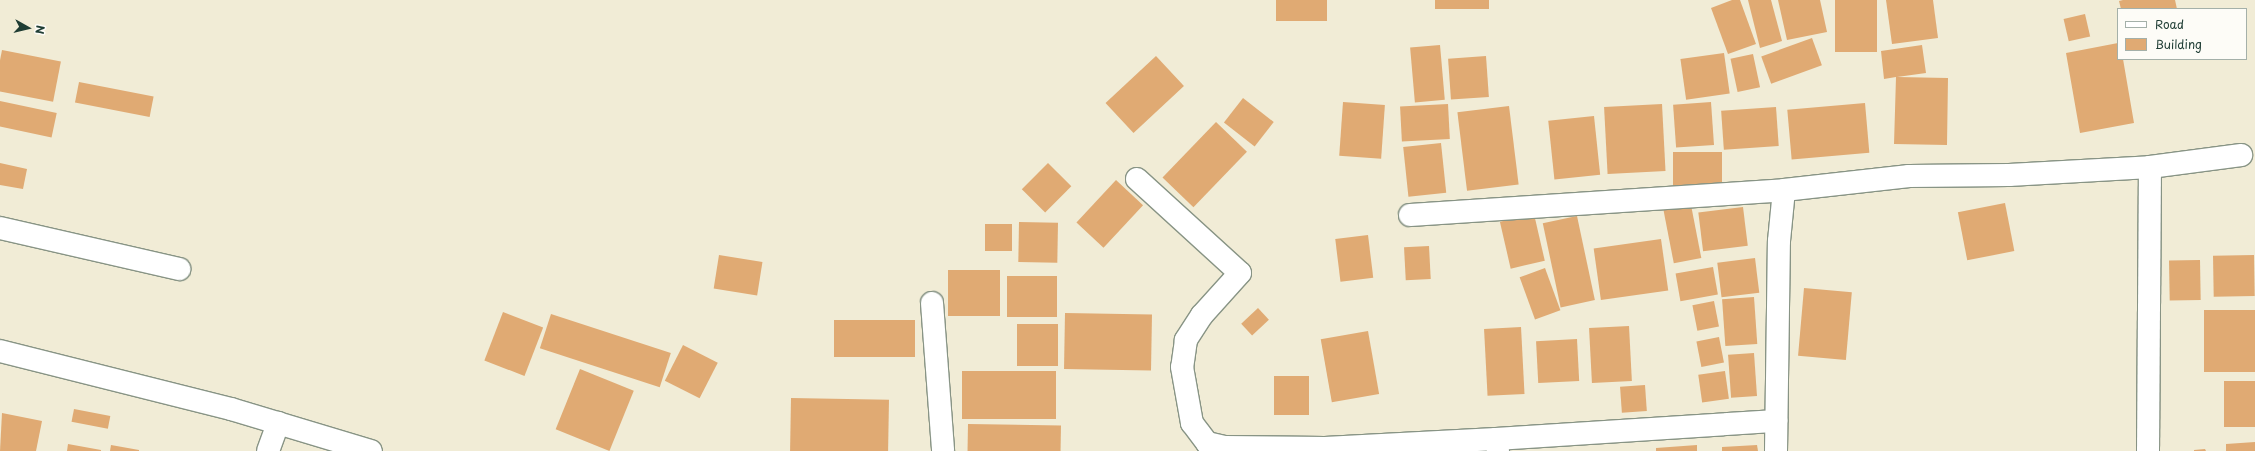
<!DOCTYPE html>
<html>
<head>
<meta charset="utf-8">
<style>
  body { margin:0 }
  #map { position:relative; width:2255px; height:451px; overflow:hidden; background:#f1ecd6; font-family:"Playpen Sans",sans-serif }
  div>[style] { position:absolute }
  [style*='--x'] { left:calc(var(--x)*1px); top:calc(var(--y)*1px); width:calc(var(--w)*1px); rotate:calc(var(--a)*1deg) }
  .building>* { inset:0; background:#e0aa73; transform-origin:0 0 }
  .roads { filter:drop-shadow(1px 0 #889485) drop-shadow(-1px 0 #889485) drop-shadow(0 1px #889485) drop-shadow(0 -1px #889485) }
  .minor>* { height:22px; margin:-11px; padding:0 11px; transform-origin:11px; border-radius:11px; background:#fff }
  span { translate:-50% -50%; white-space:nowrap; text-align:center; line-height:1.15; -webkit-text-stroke:3px #fdfcf7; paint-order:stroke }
  .legend { position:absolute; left:2117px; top:8px; width:130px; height:52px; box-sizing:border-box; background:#fdfcf7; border:1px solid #a4b0a9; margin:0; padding:5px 7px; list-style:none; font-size:12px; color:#1f3d34 }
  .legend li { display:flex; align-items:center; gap:8px; height:20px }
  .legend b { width:20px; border:1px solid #a4b0a9 }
  .north { position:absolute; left:8px; top:8px; width:40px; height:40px; -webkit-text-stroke:3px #fdfcf7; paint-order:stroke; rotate:98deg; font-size:11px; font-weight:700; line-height:16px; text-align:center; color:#1f3d34 }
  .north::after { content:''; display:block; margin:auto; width:14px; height:18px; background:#1f3d34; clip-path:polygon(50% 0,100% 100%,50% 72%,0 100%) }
</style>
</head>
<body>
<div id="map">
  <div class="building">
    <i style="left:1276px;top:0;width:51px;height:21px"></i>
    <i style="left:1435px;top:0;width:54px;height:9px"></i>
    <i style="clip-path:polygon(1732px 0,1740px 0,1756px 44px,1728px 54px,1711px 8px)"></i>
    <i style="clip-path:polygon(1748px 0,1771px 0,1782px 41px,1760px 48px)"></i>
    <i style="clip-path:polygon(1778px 0,1820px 0,1827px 32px,1787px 40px)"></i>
    <i style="left:1835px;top:0;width:42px;height:52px"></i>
    <i style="clip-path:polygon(1886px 0,1933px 0,1938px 38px,1892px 44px)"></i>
    <i style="clip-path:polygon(2123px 0,2175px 0,2177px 9px,2121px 9px,2119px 1px)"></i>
    <i style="left:2085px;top:14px;width:23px;height:22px;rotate:77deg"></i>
    <i style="left:1812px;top:38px;width:29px;height:54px;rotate:70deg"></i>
    <i style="clip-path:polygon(2118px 43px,2118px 59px,2123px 59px,2134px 123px,2080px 133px,2066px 53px)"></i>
    <i style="left:1440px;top:45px;width:55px;height:30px;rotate:85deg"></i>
    <i style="clip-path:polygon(1922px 45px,1926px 73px,1897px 77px,1948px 78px,1947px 145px,1894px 144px,1896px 77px,1884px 79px,1881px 51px)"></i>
    <i style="left:2px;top:50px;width:60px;height:41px;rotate:11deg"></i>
    <i style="left:1724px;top:53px;width:41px;height:44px;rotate:82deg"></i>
    <i style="left:1753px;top:54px;width:34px;height:23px;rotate:78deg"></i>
    <i style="left:1156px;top:56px;width:41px;height:69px;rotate:47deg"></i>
    <i style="left:1486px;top:56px;width:41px;height:38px;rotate:86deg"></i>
    <i style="left:79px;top:82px;width:76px;height:21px;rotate:11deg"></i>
    <i style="left:1243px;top:98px;width:39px;height:31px;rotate:38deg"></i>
    <i style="left:0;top:101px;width:58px;height:25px;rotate:12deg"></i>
    <i style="left:1343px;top:102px;width:42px;height:54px;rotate:4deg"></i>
    <i style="left:1711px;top:102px;width:43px;height:38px;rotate:86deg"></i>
    <i style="left:1865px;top:103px;width:50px;height:78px;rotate:85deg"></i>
    <i style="left:1448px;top:104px;width:35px;height:48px;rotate:87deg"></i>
    <i style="left:1662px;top:104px;width:67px;height:58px;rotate:87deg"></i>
    <i style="left:1509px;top:106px;width:79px;height:52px;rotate:83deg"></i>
    <i style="left:1776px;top:107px;width:39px;height:55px;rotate:86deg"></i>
    <i style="left:1594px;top:116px;width:59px;height:46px;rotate:84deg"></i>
    <i style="left:1216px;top:122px;width:43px;height:77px;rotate:44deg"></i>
    <i style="left:1441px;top:143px;width:50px;height:38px;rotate:84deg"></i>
    <i style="left:1673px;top:152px;width:49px;height:34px"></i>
    <i style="clip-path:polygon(0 163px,27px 169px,23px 189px,0 185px)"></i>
    <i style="left:1048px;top:163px;width:33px;height:37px;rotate:45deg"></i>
    <i style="left:1116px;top:180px;width:37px;height:58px;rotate:43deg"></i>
    <i style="left:2005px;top:203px;width:49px;height:48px;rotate:79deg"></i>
    <i style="left:1691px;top:205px;width:54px;height:28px;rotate:79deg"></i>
    <i style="left:1743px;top:207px;width:39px;height:45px;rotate:83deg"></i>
    <i style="left:1534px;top:214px;width:48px;height:35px;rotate:77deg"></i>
    <i style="left:1577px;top:216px;width:86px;height:35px;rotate:78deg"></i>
    <i style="left:1019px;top:222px;width:39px;height:40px;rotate:1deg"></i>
    <i style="left:985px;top:224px;width:27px;height:27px"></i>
    <i style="left:1368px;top:235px;width:43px;height:33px;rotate:83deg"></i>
    <i style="left:1661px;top:239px;width:52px;height:68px;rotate:82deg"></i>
    <i style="left:1429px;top:246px;width:33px;height:25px;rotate:87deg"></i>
    <i style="left:719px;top:255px;width:44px;height:34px;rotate:9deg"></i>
    <i style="left:2254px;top:255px;width:41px;height:41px;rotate:89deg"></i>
    <i style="left:1755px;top:258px;width:35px;height:38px;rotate:83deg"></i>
    <i style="left:2200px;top:260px;width:40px;height:31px;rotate:89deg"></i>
    <i style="left:1713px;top:267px;width:28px;height:38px;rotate:80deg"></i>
    <i style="left:1545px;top:268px;width:45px;height:27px;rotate:70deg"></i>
    <i style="left:948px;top:270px;width:52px;height:46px"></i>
    <i style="left:1007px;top:276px;width:50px;height:41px"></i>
    <i style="left:1804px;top:288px;width:48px;height:68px;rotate:5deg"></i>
    <i style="left:1754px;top:297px;width:47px;height:32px;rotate:86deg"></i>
    <i style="left:1714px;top:301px;width:26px;height:22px;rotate:79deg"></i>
    <i style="left:1258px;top:308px;width:16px;height:23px;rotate:47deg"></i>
    <i style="left:2255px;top:310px;width:62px;height:51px;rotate:90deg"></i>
    <i style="left:503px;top:312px;width:43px;height:52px;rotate:21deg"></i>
    <i style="left:1065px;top:313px;width:87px;height:56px;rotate:1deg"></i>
    <i style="left:551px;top:314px;width:126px;height:36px;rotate:18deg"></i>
    <i style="left:834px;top:320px;width:81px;height:37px"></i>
    <i style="left:1017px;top:324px;width:41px;height:42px"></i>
    <i style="left:1629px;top:326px;width:55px;height:40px;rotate:87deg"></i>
    <i style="left:1521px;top:327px;width:67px;height:37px;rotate:87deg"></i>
    <i style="left:1368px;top:331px;width:64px;height:48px;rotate:80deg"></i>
    <i style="left:1719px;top:337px;width:26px;height:23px;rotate:79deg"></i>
    <i style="left:1577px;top:339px;width:42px;height:41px;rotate:87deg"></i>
    <i style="left:683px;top:345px;width:39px;height:40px;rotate:27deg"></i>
    <i style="left:1754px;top:353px;width:43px;height:26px;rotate:86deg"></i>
    <i style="left:580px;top:369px;width:58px;height:65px;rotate:22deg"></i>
    <i style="left:962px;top:371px;width:94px;height:48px"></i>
    <i style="left:1725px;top:371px;width:28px;height:27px;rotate:82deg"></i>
    <i style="left:1274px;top:376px;width:35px;height:39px"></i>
    <i style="left:2255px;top:381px;width:46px;height:31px;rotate:90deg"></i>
    <i style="left:1645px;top:385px;width:26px;height:25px;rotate:86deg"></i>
    <i style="left:791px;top:398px;width:98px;height:53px;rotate:1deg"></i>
    <i style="left:74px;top:409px;width:37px;height:13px;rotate:11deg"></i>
    <i style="clip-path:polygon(2px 413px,42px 421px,36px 451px,0 451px)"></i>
    <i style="left:968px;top:424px;width:93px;height:27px;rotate:1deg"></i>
    <i style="clip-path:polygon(2255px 442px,2255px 451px,2226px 451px,2226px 444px)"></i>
    <i style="clip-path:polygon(68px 444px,101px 450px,101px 451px,67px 451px)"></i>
    <i style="clip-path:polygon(111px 445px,139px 450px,139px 451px,110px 451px)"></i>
    <i style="clip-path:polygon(1697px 445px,1697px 451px,1656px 451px,1656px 448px)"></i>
    <i style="clip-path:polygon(1757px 445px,1758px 451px,1722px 451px,1722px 447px)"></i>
    <i style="clip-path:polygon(2205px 449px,2206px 451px,2194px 451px,2194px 450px)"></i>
  </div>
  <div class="roads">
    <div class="minor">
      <i style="--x:1137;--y:179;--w:139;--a:42.4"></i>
      <i style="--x:1240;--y:273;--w:57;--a:132.1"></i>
      <i style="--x:1202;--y:315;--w:30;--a:123"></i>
      <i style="--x:1186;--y:340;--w:27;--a:98"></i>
      <i style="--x:1182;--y:367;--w:57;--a:79.9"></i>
      <i style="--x:1192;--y:423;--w:25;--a:53"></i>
      <i style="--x:1207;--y:443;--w:18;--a:13"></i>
      <i style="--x:1225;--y:447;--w:100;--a:0.6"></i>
      <i style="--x:1325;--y:448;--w:171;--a:-3"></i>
      <i style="--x:1410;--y:215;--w:375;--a:-3.8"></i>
      <i style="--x:0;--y:228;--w:184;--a:12.9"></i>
      <i style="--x:932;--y:303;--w:148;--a:85.7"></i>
      <i style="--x:0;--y:351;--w:238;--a:14.1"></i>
      <i style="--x:231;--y:409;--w:146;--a:16.7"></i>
      <i style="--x:268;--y:451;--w:30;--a:-70"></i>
      <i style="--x:1498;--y:451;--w:12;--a:-99"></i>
      <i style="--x:1496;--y:439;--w:281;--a:-3.7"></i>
      <i style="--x:1776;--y:451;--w:210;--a:-89.2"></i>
      <i style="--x:1779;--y:241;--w:51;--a:-84.4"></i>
      <i style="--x:1784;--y:190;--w:126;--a:-6.4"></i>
      <i style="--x:1909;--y:176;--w:100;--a:-0.6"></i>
      <i style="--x:2009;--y:175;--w:141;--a:-3.2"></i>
      <i style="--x:2150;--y:167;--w:92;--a:-7.5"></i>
      <i style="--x:2148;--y:451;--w:284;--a:-89.6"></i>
    </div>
  </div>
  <ul class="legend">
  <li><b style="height:5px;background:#fff"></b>Road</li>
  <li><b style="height:11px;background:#e0aa73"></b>Building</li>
  </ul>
  <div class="north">N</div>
</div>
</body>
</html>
